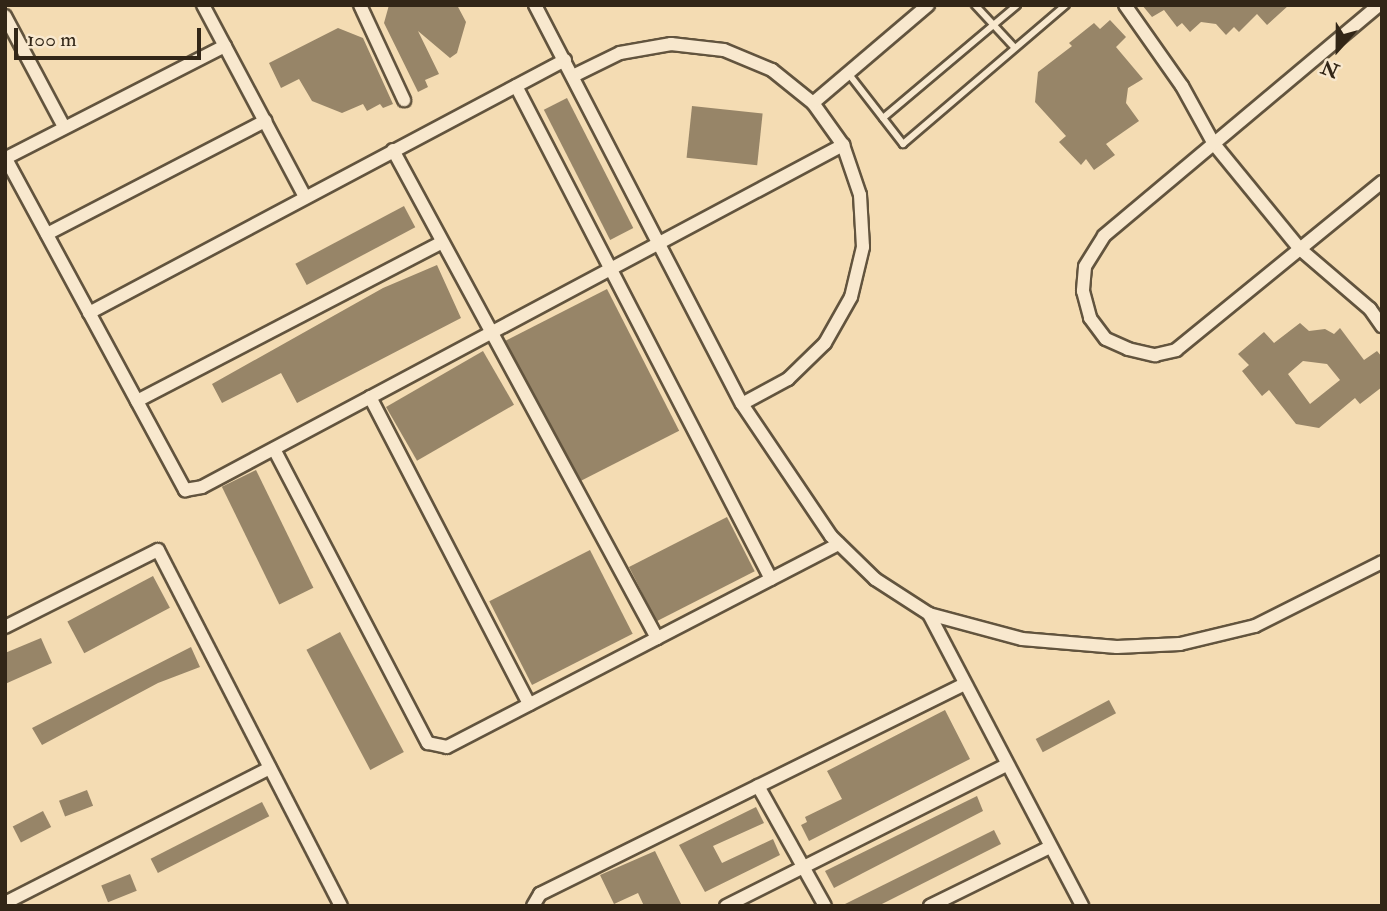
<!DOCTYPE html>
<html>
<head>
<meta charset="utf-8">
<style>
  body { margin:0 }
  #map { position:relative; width:1387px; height:911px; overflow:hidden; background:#f4dcb3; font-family:"IM FELL Double Pica",serif }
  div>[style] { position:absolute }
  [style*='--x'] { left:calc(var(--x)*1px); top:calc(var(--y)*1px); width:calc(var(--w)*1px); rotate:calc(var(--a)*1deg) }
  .building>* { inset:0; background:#978568; transform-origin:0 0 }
  .roads { filter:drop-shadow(2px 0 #62543e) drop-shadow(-2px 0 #62543e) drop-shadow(0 2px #62543e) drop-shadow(0 -2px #62543e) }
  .service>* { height:6px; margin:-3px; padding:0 3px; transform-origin:3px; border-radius:3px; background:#f8e8ce }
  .minor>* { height:12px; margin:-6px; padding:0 6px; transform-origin:6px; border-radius:6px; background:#f8e8ce }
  span { translate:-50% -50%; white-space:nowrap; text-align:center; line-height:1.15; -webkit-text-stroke:5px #f8e8ce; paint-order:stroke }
  .frame { position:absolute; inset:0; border:7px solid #322617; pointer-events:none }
  .north { position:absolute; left:1303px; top:14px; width:70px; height:70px; -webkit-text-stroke:5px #f8e8ce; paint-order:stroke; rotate:201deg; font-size:19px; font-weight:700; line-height:28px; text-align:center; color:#322617 }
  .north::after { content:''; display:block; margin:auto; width:24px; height:32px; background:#322617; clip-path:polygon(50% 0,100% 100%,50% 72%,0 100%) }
  .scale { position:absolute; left:14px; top:28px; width:187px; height:32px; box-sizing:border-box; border:4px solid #322617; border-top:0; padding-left:9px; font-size:21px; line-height:24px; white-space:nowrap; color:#322617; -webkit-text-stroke:5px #f8e8ce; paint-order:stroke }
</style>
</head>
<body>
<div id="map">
  <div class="building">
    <i style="clip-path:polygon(389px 5px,457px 5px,466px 22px,457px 53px,450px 58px,418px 31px,439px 74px,425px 80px,428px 87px,418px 92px,384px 23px)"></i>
    <i style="clip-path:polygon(1142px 5px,1289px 5px,1267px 25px,1257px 14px,1239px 32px,1234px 27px,1226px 35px,1216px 24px,1201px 22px,1190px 32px,1182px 23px,1177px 27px,1164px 10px,1152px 17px)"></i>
    <i style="clip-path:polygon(1110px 20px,1126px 37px,1116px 47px,1143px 79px,1128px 88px,1126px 103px,1139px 121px,1106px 144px,1115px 155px,1094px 170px,1086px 159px,1081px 165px,1059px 142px,1066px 136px,1035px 102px,1038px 72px,1072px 46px,1069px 43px,1094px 23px,1100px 29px)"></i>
    <i style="clip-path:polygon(338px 28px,363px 38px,393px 104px,383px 108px,380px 104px,367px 111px,363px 104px,342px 113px,312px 101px,299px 79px,281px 88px,269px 63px)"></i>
    <i style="left:567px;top:98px;width:146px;height:26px;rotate:63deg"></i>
    <i style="left:692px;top:106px;width:71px;height:52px;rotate:6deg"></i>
    <i style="left:404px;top:206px;width:24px;height:123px;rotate:62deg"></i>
    <i style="clip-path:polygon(437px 265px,461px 318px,297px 403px,281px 373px,222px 403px,212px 384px,383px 288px)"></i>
    <i style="left:607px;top:289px;width:159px;height:114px;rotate:63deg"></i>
    <i style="clip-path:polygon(evenodd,1300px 323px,1309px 331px,1325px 329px,1334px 334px,1340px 328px,1364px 360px,1377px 351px,1382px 357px,1382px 387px,1360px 404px,1355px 398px,1319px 428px,1296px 424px,1269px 390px,1262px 396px,1242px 371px,1249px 365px,1238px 354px,1264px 332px,1274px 343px,1300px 323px,1303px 361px,1327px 364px,1340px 380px,1310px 404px,1288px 374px,1303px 361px)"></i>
    <i style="left:483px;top:351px;width:62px;height:112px;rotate:60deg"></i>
    <i style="left:256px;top:470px;width:131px;height:38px;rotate:64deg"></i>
    <i style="left:727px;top:517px;width:61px;height:110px;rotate:63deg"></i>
    <i style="left:590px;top:550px;width:94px;height:113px;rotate:63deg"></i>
    <i style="left:153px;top:576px;width:36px;height:97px;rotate:62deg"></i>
    <i style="left:340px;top:632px;width:136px;height:38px;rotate:62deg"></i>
    <i style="clip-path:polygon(41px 638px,52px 663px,5px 684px,5px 653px)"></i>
    <i style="clip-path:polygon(191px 647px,200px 667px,158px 683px,42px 745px,32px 728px)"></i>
    <i style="left:1109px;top:700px;width:15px;height:83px;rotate:62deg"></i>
    <i style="clip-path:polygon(945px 710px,970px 759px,809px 841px,801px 825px,807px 822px,805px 817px,842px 799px,827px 771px)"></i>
    <i style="left:87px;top:790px;width:17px;height:30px;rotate:69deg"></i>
    <i style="clip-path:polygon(977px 796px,983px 811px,834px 888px,825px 871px)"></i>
    <i style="left:262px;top:802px;width:16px;height:125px;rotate:63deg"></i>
    <i style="clip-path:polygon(756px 807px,764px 823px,713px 846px,722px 863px,773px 839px,780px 855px,705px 892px,679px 845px)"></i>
    <i style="left:43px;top:811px;width:18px;height:34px;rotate:63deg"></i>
    <i style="clip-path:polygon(994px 830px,1001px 844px,878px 906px,841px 906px)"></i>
    <i style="clip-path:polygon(655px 851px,682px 906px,644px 906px,638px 893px,614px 904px,600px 875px)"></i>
    <i style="left:130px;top:874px;width:18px;height:31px;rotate:68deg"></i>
  </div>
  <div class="roads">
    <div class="service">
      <i style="--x:975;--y:5;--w:57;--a:47.1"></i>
      <i style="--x:848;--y:73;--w:90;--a:52.2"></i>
      <i style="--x:903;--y:144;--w:214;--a:-40.5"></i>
      <i style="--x:883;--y:118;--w:175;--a:-40.1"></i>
    </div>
    <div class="minor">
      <i style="--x:203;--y:5;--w:217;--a:62"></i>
      <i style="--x:360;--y:5;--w:105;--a:65.1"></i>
      <i style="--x:535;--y:5;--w:449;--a:62.6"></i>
      <i style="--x:742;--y:404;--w:159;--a:56"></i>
      <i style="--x:831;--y:536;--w:62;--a:44.3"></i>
      <i style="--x:875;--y:579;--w:64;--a:32.9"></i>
      <i style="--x:929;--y:614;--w:96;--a:15"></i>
      <i style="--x:1022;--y:639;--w:95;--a:4.8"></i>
      <i style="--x:1117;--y:647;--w:63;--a:-2.7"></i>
      <i style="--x:1180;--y:644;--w:77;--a:-13.5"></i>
      <i style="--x:1255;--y:626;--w:142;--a:-26.7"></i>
      <i style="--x:1125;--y:5;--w:99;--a:54.9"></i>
      <i style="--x:1182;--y:86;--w:66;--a:61.1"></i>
      <i style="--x:1214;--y:144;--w:136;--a:50.7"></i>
      <i style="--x:1300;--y:249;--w:92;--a:40.6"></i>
      <i style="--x:1370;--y:309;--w:21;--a:55"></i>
      <i style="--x:1379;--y:5;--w:359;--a:140"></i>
      <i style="--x:1104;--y:236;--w:36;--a:122"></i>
      <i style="--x:1085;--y:267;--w:24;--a:95"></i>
      <i style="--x:1083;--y:291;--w:28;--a:75"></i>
      <i style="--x:1090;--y:318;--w:26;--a:53"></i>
      <i style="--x:1106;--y:339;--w:24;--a:24"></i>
      <i style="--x:1128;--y:349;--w:28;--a:13"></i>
      <i style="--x:1155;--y:355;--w:22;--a:-13"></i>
      <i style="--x:1176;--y:350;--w:266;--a:-39.2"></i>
      <i style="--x:5;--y:16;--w:126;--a:62"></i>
      <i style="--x:573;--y:76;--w:52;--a:-26.1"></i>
      <i style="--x:620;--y:53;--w:52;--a:-10"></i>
      <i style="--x:671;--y:44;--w:53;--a:6.5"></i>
      <i style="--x:724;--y:50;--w:52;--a:22.6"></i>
      <i style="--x:772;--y:70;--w:53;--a:38.8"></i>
      <i style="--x:813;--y:103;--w:52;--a:54.5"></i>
      <i style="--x:843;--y:145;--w:53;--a:71.2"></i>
      <i style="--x:860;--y:195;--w:52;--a:86.7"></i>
      <i style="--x:863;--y:247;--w:51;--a:103.5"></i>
      <i style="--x:851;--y:297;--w:53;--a:119.5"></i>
      <i style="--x:825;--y:343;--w:52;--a:135.8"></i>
      <i style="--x:788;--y:379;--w:52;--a:151.5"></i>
      <i style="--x:516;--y:86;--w:555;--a:62.65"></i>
      <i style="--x:813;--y:103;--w:151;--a:-40.4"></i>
      <i style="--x:393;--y:150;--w:555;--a:61.59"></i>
      <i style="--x:5;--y:157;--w:379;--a:61.6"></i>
      <i style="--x:185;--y:490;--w:17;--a:-10"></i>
      <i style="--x:202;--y:487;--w:727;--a:-28.08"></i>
      <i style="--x:6;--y:158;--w:246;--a:-27.1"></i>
      <i style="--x:47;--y:234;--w:246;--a:-27.4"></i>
      <i style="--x:89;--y:313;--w:539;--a:-27.99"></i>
      <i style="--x:370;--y:397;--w:346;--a:62.6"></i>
      <i style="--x:137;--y:401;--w:343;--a:-27.5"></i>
      <i style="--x:274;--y:449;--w:332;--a:62.4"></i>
      <i style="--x:428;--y:743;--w:19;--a:12"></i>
      <i style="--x:447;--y:747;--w:441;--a:-27.4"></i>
      <i style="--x:929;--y:614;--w:330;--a:62.3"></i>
      <i style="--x:5;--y:627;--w:171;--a:-26.7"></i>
      <i style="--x:158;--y:550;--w:400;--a:62.8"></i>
      <i style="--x:758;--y:786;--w:137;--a:60.8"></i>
      <i style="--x:5;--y:903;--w:297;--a:-27"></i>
      <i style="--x:533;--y:906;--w:14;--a:-60"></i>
      <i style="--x:540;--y:894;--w:474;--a:-26.3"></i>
      <i style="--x:726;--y:906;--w:313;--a:-26.7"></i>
      <i style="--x:930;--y:906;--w:134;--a:-26.2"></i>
    </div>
  </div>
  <div class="frame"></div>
  <div class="north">N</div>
  <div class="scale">100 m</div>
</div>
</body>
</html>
